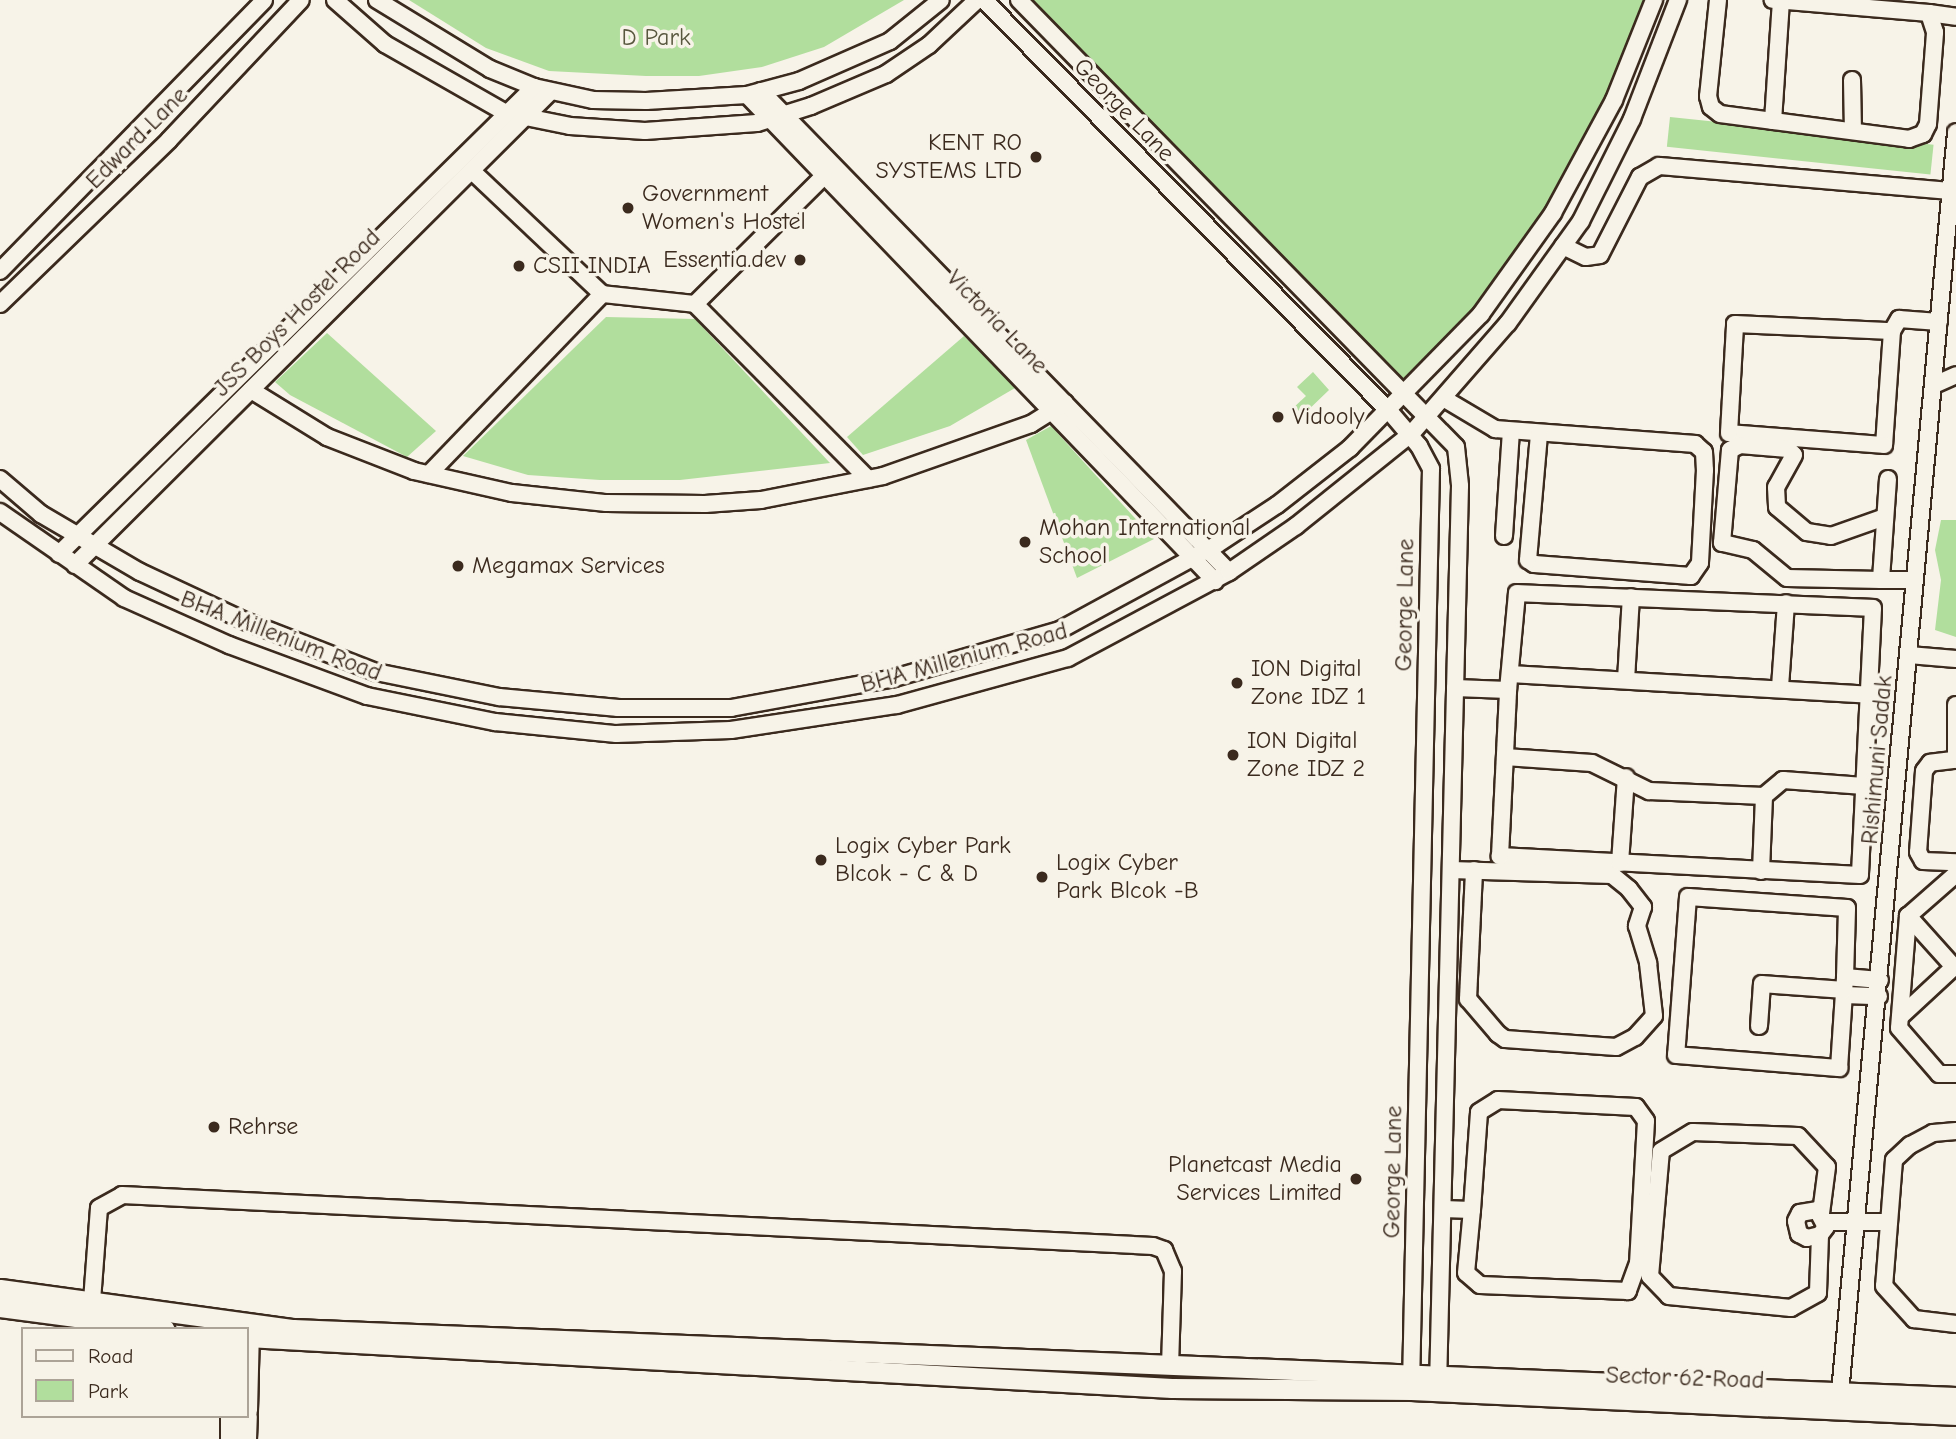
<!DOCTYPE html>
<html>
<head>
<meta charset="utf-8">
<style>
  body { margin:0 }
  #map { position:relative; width:1956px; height:1439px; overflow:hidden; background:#f7f3e8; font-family:"Comic Neue",sans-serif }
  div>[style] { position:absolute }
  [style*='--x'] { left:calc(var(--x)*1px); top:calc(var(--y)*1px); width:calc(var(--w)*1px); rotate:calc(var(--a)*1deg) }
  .green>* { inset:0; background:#b1de9d; transform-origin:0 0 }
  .roads { filter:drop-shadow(2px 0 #3b2a1e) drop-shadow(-2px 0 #3b2a1e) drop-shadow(0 2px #3b2a1e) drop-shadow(0 -2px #3b2a1e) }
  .minor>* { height:16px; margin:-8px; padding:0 8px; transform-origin:8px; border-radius:8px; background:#f7f3e8 }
  .tertiary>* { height:19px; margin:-9.5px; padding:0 9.5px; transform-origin:9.5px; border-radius:9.5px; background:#f7f3e8 }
  .dots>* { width:19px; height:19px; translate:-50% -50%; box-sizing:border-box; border:4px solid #f7f3e8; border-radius:50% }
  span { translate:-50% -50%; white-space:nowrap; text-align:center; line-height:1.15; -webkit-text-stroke:7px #f7f3e8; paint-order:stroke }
  .park-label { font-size:24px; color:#58573e }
  .street-label { font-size:24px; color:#3b2a1e }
  .poi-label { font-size:24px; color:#3b2a1e }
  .right { translate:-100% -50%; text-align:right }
  .left { translate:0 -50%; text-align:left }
  .legend { position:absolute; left:21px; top:1327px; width:228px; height:91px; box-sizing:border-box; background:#f7f3e8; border:2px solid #aca397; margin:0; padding:9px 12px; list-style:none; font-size:21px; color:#3b2a1e }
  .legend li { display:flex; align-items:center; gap:14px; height:35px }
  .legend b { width:35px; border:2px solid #aca397 }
</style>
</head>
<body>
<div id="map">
  <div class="green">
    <i style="clip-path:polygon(409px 0,904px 0,824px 47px,762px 67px,699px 76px,646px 76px,549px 71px,486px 48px)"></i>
    <i style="clip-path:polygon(1019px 0,1654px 0,1563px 194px,1492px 299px,1406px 395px)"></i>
    <i style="left:1670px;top:117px;width:265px;height:30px;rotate:6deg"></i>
    <i style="clip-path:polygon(606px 317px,695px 319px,830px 463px,680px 480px,600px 480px,528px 475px,463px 456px)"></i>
    <i style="clip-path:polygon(327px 333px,436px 431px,407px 457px,290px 395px,275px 382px)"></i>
    <i style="clip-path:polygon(964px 336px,1015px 388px,950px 426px,863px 455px,847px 437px)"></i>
    <i style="clip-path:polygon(1313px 372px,1329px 390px,1302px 416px,1293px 408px,1306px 396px,1297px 387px)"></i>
    <i style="clip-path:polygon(1051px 426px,1154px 539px,1077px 578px,1026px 440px)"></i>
    <i style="clip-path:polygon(1941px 520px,1956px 520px,1956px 637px,1935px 630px,1941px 580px,1935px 550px)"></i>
  </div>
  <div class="roads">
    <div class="minor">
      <i style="--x:335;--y:0;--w:67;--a:41.3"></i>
      <i style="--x:385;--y:44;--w:139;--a:29.7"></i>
      <i style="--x:506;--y:113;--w:65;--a:11.5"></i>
      <i style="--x:570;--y:126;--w:75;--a:3.8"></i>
      <i style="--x:645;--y:131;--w:112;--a:-4.1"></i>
      <i style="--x:757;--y:123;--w:57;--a:-17.5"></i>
      <i style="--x:811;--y:106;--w:82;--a:-23.1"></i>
      <i style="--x:886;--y:74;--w:52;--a:-34"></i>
      <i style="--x:929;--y:45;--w:66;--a:-43.2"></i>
      <i style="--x:377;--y:0;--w:132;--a:31.4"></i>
      <i style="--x:490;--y:69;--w:48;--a:22.2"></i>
      <i style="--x:534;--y:87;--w:60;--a:12.4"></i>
      <i style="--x:593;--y:100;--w:53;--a:1.1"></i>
      <i style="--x:646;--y:101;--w:101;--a:-3.4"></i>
      <i style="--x:747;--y:95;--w:54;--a:-15.1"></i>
      <i style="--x:799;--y:81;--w:99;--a:-23.7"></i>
      <i style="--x:890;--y:41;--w:65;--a:-38.8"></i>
      <i style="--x:984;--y:0;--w:578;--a:45.42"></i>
      <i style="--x:1390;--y:412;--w:45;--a:49.5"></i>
      <i style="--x:1419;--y:446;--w:26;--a:62"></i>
      <i style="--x:1431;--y:469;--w:917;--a:91.25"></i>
      <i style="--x:1019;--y:0;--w:625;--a:45.65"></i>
      <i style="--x:1456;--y:447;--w:39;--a:84"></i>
      <i style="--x:1460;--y:486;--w:901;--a:91.4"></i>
      <i style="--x:1718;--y:0;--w:97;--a:95.9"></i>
      <i style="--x:1708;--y:96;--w:11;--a:75"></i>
      <i style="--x:1711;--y:107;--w:11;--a:38"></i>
      <i style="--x:1720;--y:114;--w:191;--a:7.5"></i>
      <i style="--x:1909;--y:139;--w:15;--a:-20"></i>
      <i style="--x:1923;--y:134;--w:11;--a:-63"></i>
      <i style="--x:1928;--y:124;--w:92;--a:-85.6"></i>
      <i style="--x:1935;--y:32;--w:20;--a:-108"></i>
      <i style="--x:1929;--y:13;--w:157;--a:-175.2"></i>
      <i style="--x:1929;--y:13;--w:27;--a:8"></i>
      <i style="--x:1852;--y:80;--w:51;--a:88.9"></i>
      <i style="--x:761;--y:91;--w:671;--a:45.78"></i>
      <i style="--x:747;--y:95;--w:675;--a:46.08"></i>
      <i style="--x:1773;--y:121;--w:120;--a:-86.2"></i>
      <i style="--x:472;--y:171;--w:179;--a:43.4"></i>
      <i style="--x:1563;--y:246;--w:25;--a:26"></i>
      <i style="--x:1586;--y:257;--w:14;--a:-8"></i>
      <i style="--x:1600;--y:255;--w:88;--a:-62.9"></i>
      <i style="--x:1640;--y:177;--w:22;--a:-30"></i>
      <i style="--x:1659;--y:166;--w:293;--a:4.9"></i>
      <i style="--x:0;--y:271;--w:378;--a:-45.7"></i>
      <i style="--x:0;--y:304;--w:235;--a:-44.1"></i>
      <i style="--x:169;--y:140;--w:192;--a:-46.7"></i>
      <i style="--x:695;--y:304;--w:182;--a:-44.8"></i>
      <i style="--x:1892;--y:331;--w:114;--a:94"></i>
      <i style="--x:1884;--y:445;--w:155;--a:-175.6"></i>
      <i style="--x:1729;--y:433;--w:109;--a:-86.8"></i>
      <i style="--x:1735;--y:324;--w:157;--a:2.6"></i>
      <i style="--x:1892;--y:331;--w:14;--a:-60"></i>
      <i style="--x:1899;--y:319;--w:40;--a:4.3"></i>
      <i style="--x:1934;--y:385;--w:24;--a:-24"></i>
      <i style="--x:251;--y:390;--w:89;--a:31.7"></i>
      <i style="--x:327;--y:437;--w:93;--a:21.3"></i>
      <i style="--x:414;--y:471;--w:100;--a:12.7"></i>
      <i style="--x:512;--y:493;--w:95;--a:6.1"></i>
      <i style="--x:606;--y:503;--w:99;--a:0.6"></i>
      <i style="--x:705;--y:504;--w:56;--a:-4.1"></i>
      <i style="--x:761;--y:500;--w:124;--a:-11.1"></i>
      <i style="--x:883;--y:476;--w:157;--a:-19.4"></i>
      <i style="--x:1031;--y:424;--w:40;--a:-32"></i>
      <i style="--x:1443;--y:398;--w:61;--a:30.8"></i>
      <i style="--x:1495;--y:429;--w:201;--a:4.3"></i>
      <i style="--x:1695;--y:444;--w:12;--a:42"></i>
      <i style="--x:1704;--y:452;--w:18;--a:87"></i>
      <i style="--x:1705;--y:470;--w:93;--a:93.1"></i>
      <i style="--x:1700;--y:563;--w:16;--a:125"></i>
      <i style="--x:1691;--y:576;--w:157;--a:-175.6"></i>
      <i style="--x:1534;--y:564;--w:7;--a:-146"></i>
      <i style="--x:1528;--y:560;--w:127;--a:-85"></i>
      <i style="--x:429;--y:474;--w:250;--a:-46.1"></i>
      <i style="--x:602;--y:294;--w:94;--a:6.1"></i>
      <i style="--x:695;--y:304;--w:246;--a:45.3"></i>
      <i style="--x:0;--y:479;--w:54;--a:40.5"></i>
      <i style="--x:41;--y:514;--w:115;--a:30.4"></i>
      <i style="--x:140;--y:572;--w:116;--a:25"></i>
      <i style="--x:245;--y:621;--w:141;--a:21.3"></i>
      <i style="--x:376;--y:672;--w:126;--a:11.5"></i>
      <i style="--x:499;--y:697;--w:120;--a:5.3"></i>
      <i style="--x:618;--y:708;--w:113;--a:0"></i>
      <i style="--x:731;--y:708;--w:166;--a:-10.4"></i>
      <i style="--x:894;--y:678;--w:173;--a:-16.1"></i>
      <i style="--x:1060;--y:630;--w:178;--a:-28.6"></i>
      <i style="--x:1216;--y:545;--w:73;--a:-33.3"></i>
      <i style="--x:1277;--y:505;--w:93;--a:-38"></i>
      <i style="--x:1350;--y:448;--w:187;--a:-45.6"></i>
      <i style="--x:1481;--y:314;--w:124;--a:-54.5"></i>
      <i style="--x:1553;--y:213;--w:128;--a:-61.6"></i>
      <i style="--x:1614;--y:100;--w:108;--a:-68.2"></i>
      <i style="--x:1888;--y:479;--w:101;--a:94"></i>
      <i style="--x:1881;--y:580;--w:31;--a:0"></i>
      <i style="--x:0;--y:512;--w:151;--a:34.7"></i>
      <i style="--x:124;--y:598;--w:115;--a:24.1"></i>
      <i style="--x:229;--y:645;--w:147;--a:20.3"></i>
      <i style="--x:367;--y:696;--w:131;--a:11.5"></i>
      <i style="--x:495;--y:722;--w:122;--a:5.7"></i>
      <i style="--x:616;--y:734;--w:115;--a:-2"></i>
      <i style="--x:731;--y:730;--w:168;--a:-8.6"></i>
      <i style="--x:897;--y:705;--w:177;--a:-15.4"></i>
      <i style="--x:1068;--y:658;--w:183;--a:-28.1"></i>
      <i style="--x:1229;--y:572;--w:81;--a:-34.5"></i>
      <i style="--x:1296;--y:526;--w:147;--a:-38.7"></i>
      <i style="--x:1411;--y:434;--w:147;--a:-48.9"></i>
      <i style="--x:1508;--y:323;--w:125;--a:-54.4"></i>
      <i style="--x:1581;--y:221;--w:114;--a:-63.4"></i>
      <i style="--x:1632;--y:119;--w:128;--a:-68.9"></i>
      <i style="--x:1504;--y:536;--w:105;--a:-86.2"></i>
      <i style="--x:59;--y:554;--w:666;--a:-44.51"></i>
      <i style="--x:75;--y:565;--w:670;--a:-44.88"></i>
      <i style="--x:1881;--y:580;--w:94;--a:-178.8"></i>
      <i style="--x:1787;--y:578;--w:44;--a:-140.5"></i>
      <i style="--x:1753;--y:550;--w:32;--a:-167"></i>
      <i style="--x:1722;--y:543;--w:93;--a:-85.1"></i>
      <i style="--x:1730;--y:450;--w:11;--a:-27"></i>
      <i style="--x:1740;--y:445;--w:48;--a:4.8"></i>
      <i style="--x:1788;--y:449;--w:8;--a:45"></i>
      <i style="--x:1794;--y:455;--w:37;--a:119"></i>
      <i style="--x:1776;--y:487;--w:20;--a:87"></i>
      <i style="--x:1777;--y:507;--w:39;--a:40"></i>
      <i style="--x:1807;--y:532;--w:24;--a:9"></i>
      <i style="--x:1831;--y:536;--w:57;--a:-19.4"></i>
      <i style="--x:1909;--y:655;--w:47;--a:4.9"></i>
      <i style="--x:1510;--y:674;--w:360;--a:3.3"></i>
      <i style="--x:1626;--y:680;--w:83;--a:-86.6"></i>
      <i style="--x:1780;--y:687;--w:84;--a:-85.9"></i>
      <i style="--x:1455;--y:688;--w:53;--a:2.2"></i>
      <i style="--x:1508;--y:690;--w:97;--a:-84.7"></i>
      <i style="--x:1517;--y:593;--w:356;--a:2.4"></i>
      <i style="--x:1873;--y:608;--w:267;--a:92.8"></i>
      <i style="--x:1860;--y:875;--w:361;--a:-177"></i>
      <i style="--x:1500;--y:856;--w:166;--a:-87.2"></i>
      <i style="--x:1956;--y:705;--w:55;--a:90"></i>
      <i style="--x:1505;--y:757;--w:87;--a:3.9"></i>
      <i style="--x:1592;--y:763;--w:64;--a:26.2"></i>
      <i style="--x:1649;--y:791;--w:115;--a:2.5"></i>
      <i style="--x:1764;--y:796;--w:25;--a:-40"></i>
      <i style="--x:1783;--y:780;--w:81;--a:4.2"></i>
      <i style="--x:1953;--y:760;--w:23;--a:173"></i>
      <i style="--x:1930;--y:763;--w:10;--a:127"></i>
      <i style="--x:1924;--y:771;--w:81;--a:94.2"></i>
      <i style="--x:1918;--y:852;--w:10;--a:61"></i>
      <i style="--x:1923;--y:861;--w:33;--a:2"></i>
      <i style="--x:1620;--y:863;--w:86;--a:-86"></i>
      <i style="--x:1451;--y:870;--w:161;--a:1.8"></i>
      <i style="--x:1612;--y:875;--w:22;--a:39"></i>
      <i style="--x:1629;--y:889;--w:23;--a:52"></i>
      <i style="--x:1643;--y:907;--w:20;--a:108"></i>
      <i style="--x:1637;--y:926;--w:39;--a:73"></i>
      <i style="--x:1648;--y:963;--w:53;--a:83.5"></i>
      <i style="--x:1654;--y:1016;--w:28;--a:132"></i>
      <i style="--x:1635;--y:1037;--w:21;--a:152"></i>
      <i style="--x:1616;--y:1047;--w:111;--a:-175.9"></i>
      <i style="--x:1505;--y:1039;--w:9;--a:-144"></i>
      <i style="--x:1498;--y:1034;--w:46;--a:-130.6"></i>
      <i style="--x:1468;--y:999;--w:129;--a:-87.3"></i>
      <i style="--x:1761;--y:871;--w:75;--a:-87.7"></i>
      <i style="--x:1956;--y:874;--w:64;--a:138.8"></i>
      <i style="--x:1908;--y:916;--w:112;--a:94.6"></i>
      <i style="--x:1899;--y:1028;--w:61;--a:49"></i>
      <i style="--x:1939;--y:1074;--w:17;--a:0"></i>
      <i style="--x:1845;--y:977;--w:69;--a:-88.3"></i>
      <i style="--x:1847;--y:908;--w:159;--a:-176"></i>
      <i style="--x:1688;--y:897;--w:158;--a:94.3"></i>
      <i style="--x:1676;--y:1055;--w:164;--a:4.6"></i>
      <i style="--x:1839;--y:1068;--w:91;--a:-86.2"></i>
      <i style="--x:1845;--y:977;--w:35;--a:5"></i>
      <i style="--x:1844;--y:995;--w:35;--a:2"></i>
      <i style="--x:1900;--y:1017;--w:74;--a:-42.8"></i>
      <i style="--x:1954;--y:967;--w:69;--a:-132"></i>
      <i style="--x:1759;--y:1026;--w:42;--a:-85.9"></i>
      <i style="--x:1762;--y:984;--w:82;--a:4.2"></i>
      <i style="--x:1956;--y:1131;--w:23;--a:175"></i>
      <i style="--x:1933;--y:1133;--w:26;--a:152"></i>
      <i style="--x:1910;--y:1145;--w:22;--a:137"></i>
      <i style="--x:1894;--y:1160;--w:126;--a:94.5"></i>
      <i style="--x:1884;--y:1286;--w:45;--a:47.7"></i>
      <i style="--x:1914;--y:1319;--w:42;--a:6.8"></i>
      <i style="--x:1443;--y:1209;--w:29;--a:2"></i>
      <i style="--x:1472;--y:1210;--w:98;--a:-85.9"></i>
      <i style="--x:1479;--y:1112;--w:22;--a:-32"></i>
      <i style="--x:1498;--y:1100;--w:138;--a:2.9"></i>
      <i style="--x:1636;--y:1107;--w:17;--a:54"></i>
      <i style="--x:1646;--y:1121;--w:142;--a:93.2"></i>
      <i style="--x:1638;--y:1263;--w:30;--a:110"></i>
      <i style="--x:1628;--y:1291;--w:148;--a:-177.7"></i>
      <i style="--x:1480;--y:1285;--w:18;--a:-139"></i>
      <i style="--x:1466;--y:1273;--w:63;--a:-84.6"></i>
      <i style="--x:1826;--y:1222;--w:63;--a:0"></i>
      <i style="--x:1820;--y:1235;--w:13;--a:167"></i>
      <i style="--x:1807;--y:1238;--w:9;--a:-153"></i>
      <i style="--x:1799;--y:1234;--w:13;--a:-103"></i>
      <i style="--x:1796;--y:1221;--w:9;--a:-63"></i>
      <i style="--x:1800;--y:1213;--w:17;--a:-10"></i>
      <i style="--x:1817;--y:1210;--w:19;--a:62"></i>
      <i style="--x:1826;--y:1227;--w:10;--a:127"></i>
      <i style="--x:1820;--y:1235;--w:58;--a:92"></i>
      <i style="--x:1818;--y:1293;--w:31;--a:151"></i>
      <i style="--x:1791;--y:1308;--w:123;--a:-174.4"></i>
      <i style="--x:1669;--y:1296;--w:28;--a:-134"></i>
      <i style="--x:1650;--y:1276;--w:125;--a:-85"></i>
      <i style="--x:1661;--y:1151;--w:37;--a:-31"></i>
      <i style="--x:1693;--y:1132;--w:105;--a:2.2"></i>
      <i style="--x:1798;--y:1136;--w:42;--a:46.9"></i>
      <i style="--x:1827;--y:1167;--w:46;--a:97.4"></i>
      <i style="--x:92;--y:1301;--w:93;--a:-85.7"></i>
      <i style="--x:99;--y:1208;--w:26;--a:-29"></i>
      <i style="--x:122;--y:1195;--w:1032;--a:2.83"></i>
      <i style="--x:1153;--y:1246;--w:12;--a:20"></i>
      <i style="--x:1164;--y:1250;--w:23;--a:67"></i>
      <i style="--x:1173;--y:1271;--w:93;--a:91.8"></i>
      <i style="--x:1840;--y:1393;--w:1266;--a:-84.74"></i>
    </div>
    <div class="tertiary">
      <i style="--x:0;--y:1289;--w:296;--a:7.8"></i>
      <i style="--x:293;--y:1329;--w:1664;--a:2.34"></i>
      <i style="--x:0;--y:1307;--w:166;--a:7.6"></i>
      <i style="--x:247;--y:1337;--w:926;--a:3.16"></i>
      <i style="--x:1172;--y:1388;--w:239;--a:0.5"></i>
      <i style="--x:1411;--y:1390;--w:546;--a:2.63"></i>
      <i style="--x:247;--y:1410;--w:83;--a:-88.6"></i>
      <i style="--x:230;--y:1439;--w:23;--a:-90"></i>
      <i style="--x:246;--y:1439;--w:23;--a:-88"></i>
    </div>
  </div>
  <div class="dots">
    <i style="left:1036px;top:157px;background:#3b2a1e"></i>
    <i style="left:628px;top:208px;background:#3b2a1e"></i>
    <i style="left:800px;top:260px;background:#3b2a1e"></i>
    <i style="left:519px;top:266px;background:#3b2a1e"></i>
    <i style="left:1278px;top:417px;background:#3b2a1e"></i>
    <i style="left:1025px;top:542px;background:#3b2a1e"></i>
    <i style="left:458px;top:566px;background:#3b2a1e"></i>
    <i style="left:1237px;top:683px;background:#3b2a1e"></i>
    <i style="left:1233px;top:755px;background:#3b2a1e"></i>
    <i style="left:821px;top:860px;background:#3b2a1e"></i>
    <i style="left:1042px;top:877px;background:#3b2a1e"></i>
    <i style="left:214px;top:1127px;background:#3b2a1e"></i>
    <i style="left:1356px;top:1179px;background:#3b2a1e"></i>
  </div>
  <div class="park-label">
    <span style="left:656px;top:38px">D Park</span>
  </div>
  <div class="street-label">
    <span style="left:1124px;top:110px;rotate:46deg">George Lane</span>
    <span style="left:137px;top:138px;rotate:-45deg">Edward Lane</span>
    <span style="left:297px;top:313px;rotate:-45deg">JSS Boys Hostel Road</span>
    <span style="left:997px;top:322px;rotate:46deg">Victoria Lane</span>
    <span style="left:1405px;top:605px;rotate:-89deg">George Lane</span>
    <span style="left:281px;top:636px;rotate:21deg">BHA Millenium Road</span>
    <span style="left:964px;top:658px;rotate:-15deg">BHA Millenium Road</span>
    <span style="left:1877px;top:760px;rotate:-85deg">Rishimuni Sadak</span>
    <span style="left:1393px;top:1172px;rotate:-89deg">George Lane</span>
    <span style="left:1685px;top:1378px;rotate:2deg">Sector 62 Road</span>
  </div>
  <div class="poi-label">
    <span class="right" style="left:1022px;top:157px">KENT RO<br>SYSTEMS LTD</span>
    <span class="left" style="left:642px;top:208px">Government<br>Women's Hostel</span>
    <span class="right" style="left:786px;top:260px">Essentia.dev</span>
    <span class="left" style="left:533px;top:266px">CSII INDIA</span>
    <span class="left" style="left:1292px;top:417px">Vidooly</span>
    <span class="left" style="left:1039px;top:542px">Mohan International<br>School</span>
    <span class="left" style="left:472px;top:566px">Megamax Services</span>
    <span class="left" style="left:1251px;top:683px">ION Digital<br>Zone IDZ 1</span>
    <span class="left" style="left:1247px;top:755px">ION Digital<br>Zone IDZ 2</span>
    <span class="left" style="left:835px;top:860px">Logix Cyber Park<br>Blcok - C &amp; D</span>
    <span class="left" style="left:1056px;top:877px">Logix Cyber<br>Park Blcok -B</span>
    <span class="left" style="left:228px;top:1127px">Rehrse</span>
    <span class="right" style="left:1342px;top:1179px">Planetcast Media<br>Services Limited</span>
  </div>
  <ul class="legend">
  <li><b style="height:9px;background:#f7f3e8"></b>Road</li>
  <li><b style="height:19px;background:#b1de9d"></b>Park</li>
  </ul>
</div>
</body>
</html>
